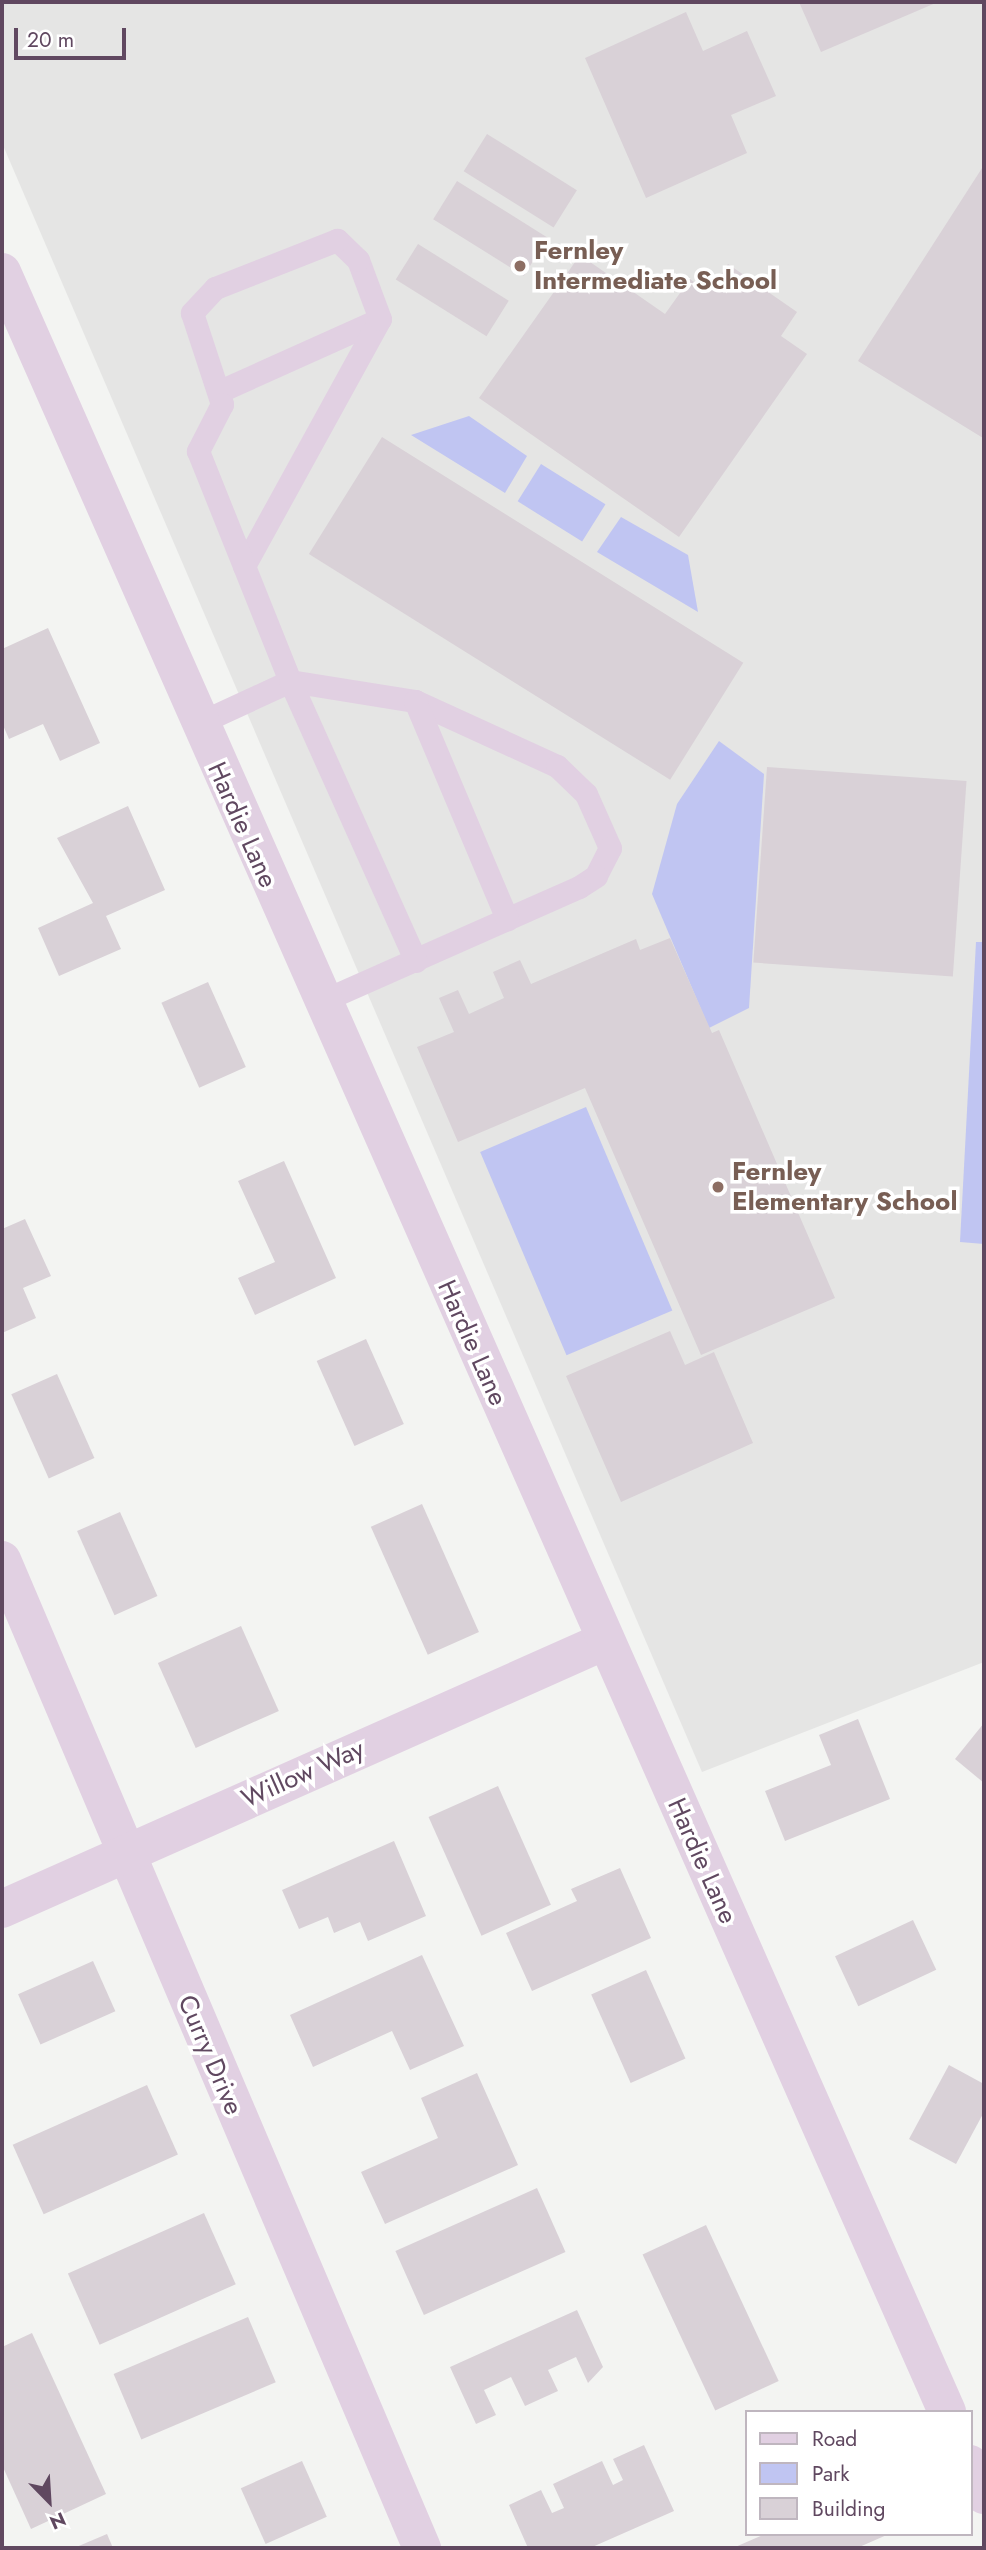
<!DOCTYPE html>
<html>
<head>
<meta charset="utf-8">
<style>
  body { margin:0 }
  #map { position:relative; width:986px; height:2550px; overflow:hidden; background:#f3f4f2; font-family:Jost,sans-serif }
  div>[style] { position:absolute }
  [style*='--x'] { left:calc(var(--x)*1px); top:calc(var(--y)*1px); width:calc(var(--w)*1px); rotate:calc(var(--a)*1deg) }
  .education>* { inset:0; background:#e5e5e4 }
  .green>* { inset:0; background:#c0c5f2; transform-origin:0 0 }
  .building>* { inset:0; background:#d9d1d7; transform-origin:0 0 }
  .service>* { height:23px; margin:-11.5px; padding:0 11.5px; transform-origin:11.5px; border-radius:11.5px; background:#e1d0e2 }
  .minor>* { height:38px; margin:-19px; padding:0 19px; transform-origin:19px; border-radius:19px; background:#e1d0e2 }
  .tertiary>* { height:38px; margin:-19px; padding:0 19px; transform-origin:19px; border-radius:19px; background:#e1d0e2 }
  .dots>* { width:19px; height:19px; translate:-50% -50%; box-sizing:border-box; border:4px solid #fff; border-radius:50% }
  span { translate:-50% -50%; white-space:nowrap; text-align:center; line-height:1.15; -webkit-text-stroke:7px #fff; paint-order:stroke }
  .education-label { font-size:26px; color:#785e54; font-weight:700 }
  .left { translate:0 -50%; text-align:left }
  .street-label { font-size:26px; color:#604860 }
  .frame { position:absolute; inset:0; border:4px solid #604860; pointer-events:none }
  .legend { position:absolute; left:745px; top:2410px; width:228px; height:126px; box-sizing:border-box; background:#fff; border:2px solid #bfb6bf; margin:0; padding:9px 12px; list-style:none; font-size:21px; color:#604860 }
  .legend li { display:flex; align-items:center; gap:14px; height:35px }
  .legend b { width:35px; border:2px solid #bfb6bf }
  .north { position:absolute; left:14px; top:2466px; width:70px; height:70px; -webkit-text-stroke:5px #fff; paint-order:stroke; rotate:156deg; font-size:19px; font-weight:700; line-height:28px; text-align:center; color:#604860 }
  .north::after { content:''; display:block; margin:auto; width:24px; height:32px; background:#604860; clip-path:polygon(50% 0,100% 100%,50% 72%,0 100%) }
  .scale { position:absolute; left:14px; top:28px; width:112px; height:32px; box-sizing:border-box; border:4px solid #604860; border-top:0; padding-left:9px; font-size:21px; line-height:24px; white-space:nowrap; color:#604860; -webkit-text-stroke:5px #fff; paint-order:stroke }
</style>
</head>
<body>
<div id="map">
  <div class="education">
    <i style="clip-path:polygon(2px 2px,984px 2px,984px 1662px,702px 1772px,2px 143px)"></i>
  </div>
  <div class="green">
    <i style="clip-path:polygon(469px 416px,527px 456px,505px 493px,411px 435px)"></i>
    <i style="left:541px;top:464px;width:76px;height:44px;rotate:32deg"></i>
    <i style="clip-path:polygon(621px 517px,688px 555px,698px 612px,597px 552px)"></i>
    <i style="clip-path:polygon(719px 741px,764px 774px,749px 1008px,709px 1028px,652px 894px,677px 804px)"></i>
    <i style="clip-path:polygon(976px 942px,984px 942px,984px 1244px,960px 1242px)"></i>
    <i style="left:586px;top:1107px;width:221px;height:115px;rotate:67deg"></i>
  </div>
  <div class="building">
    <i style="clip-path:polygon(799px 2px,938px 2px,821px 52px)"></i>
    <i style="clip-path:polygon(686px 12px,703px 51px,747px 31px,776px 96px,731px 115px,747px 153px,646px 198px,585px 58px)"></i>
    <i style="left:487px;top:134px;width:106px;height:44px;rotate:32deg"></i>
    <i style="clip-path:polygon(984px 165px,984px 436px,983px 438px,858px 361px)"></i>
    <i style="left:457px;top:181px;width:107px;height:45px;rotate:32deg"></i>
    <i style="left:418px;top:244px;width:107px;height:42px;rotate:32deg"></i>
    <i style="clip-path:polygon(580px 255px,665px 314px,690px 279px,709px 293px,728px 264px,797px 312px,781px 336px,807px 354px,679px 537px,479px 398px)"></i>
    <i style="left:382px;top:437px;width:426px;height:138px;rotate:32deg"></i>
    <i style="clip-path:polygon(48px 628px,100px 743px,60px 761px,43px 724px,9px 739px,2px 723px,2px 649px)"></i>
    <i style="left:767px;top:767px;width:200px;height:196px;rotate:4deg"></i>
    <i style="clip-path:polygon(128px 806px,165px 890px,106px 916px,121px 949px,59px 976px,38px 928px,93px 903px,57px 838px)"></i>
    <i style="clip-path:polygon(670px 938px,712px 1033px,719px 1030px,835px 1298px,701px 1355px,585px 1088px,458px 1142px,417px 1047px,454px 1032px,439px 998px,458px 990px,469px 1014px,504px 998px,493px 972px,520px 960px,531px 984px,636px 939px,640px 950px)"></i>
    <i style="left:208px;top:982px;width:93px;height:51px;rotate:66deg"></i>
    <i style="clip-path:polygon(284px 1161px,336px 1278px,255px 1315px,238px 1278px,275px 1262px,238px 1181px)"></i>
    <i style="clip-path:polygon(25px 1219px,51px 1276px,23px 1288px,36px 1318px,2px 1333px,2px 1229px)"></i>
    <i style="clip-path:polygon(670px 1331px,685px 1365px,714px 1352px,753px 1443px,621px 1502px,566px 1376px)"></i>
    <i style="left:366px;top:1339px;width:93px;height:54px;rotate:66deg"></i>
    <i style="left:57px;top:1374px;width:92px;height:50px;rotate:66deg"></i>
    <i style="left:422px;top:1504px;width:140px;height:56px;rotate:66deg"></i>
    <i style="left:120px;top:1512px;width:92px;height:47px;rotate:66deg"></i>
    <i style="left:241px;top:1626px;width:93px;height:91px;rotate:66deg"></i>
    <i style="clip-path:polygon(858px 1719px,890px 1799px,785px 1841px,765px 1791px,831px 1765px,819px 1735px)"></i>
    <i style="clip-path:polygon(984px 1723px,984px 1783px,955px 1759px)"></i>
    <i style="left:498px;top:1786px;width:130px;height:76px;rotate:66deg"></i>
    <i style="clip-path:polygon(394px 1841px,426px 1916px,368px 1941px,360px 1922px,334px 1933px,328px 1917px,299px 1929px,282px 1890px)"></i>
    <i style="clip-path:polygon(620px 1868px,651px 1938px,532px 1991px,506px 1933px,577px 1901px,571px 1889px)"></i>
    <i style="left:913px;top:1920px;width:55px;height:86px;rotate:65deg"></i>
    <i style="clip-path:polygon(422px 1955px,464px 2046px,410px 2070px,392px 2031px,313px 2067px,290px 2015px)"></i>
    <i style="left:93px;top:1961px;width:55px;height:82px;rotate:66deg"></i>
    <i style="left:646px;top:1970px;width:97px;height:60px;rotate:66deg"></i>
    <i style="clip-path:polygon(949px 2065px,984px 2084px,984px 2112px,956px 2164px,909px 2139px)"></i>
    <i style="clip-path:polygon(477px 2073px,518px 2165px,385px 2224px,361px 2172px,438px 2138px,421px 2098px)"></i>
    <i style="left:147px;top:2085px;width:76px;height:147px;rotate:66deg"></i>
    <i style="left:537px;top:2188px;width:70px;height:155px;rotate:66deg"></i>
    <i style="left:204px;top:2213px;width:78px;height:149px;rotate:66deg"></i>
    <i style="left:706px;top:2225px;width:172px;height:70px;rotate:65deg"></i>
    <i style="clip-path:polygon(577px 2310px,603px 2367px,588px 2383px,576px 2357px,548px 2370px,558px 2391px,525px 2406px,511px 2377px,484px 2390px,496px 2415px,476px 2424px,450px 2367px)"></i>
    <i style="left:248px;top:2317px;width:71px;height:146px;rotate:67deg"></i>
    <i style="clip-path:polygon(32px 2333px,106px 2494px,31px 2529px,2px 2465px,2px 2347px)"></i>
    <i style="clip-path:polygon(644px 2445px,674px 2511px,590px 2548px,528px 2548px,509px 2505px,541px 2490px,552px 2513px,564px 2508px,553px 2484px,602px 2461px,613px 2485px,623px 2480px,613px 2459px)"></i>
    <i style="left:302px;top:2461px;width:61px;height:67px;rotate:66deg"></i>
    <i style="clip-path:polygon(107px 2534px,113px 2548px,74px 2548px)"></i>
    <i style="clip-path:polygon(765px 2534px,889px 2534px,857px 2548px,733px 2548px)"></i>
  </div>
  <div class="service">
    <i style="--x:220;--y:391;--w:175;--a:-24.2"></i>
    <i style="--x:244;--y:566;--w:282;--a:-61.2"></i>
    <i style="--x:380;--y:319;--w:63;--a:-110.4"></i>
    <i style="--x:358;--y:260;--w:29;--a:-136"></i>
    <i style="--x:337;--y:240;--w:131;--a:158.5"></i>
    <i style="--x:215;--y:288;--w:34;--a:133"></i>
    <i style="--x:192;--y:313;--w:96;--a:71.8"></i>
    <i style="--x:222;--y:404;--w:53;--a:117.1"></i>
    <i style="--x:198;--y:451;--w:248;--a:68.2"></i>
    <i style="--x:290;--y:681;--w:127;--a:9.1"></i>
    <i style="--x:415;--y:701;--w:156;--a:24.6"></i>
    <i style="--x:557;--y:766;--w:40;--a:44"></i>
    <i style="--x:586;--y:794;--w:59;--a:66"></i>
    <i style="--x:610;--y:848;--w:31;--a:117"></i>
    <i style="--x:596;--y:876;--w:20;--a:147"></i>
    <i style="--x:579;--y:887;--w:283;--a:156.1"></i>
    <i style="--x:415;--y:701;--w:237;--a:67.1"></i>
    <i style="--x:197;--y:724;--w:102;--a:-24.8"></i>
    <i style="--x:290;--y:681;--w:307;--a:65.8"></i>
  </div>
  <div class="minor">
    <i style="--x:2;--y:1560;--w:1074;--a:66.97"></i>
    <i style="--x:2;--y:1909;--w:660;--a:-23.96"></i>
  </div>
  <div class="tertiary">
    <i style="--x:2;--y:272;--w:2339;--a:66.17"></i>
    <i style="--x:970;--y:2464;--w:34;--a:66"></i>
  </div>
  <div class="dots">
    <i style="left:520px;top:266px;background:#8d6e63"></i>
    <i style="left:718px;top:1187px;background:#8d6e63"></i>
  </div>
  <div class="education-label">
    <span class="left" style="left:534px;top:266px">Fernley<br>Intermediate School</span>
    <span class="left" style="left:732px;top:1187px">Fernley<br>Elementary School</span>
  </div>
  <div class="street-label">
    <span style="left:242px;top:825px;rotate:66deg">Hardie Lane</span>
    <span style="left:472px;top:1343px;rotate:66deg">Hardie Lane</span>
    <span style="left:303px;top:1774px;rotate:-24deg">Willow Way</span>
    <span style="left:702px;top:1861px;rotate:66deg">Hardie Lane</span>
    <span style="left:210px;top:2055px;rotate:67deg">Curry Drive</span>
  </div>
  <div class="frame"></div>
  <ul class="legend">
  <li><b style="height:9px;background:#e1d0e2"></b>Road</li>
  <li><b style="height:19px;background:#c0c5f2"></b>Park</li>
  <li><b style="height:19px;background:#d9d1d7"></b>Building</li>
  </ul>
  <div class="north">N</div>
  <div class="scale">20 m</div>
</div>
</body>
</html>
